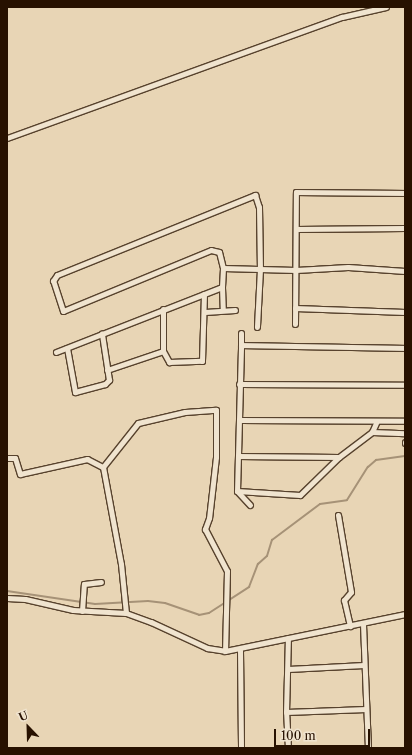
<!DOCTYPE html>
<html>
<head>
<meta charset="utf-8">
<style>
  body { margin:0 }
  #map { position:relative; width:412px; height:755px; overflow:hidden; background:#e8d5b5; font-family:"Libre Caslon Text",serif }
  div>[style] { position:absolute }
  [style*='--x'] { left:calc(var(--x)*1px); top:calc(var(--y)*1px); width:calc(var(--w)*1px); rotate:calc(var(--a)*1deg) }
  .stream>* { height:2px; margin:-1px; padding:0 1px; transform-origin:1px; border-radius:1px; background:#a69277 }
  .roads { filter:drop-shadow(1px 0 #57422d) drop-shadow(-1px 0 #57422d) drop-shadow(0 1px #57422d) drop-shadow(0 -1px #57422d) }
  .street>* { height:5px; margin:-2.5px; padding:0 2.5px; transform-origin:2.5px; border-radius:2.5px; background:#f0e4cf }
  span { translate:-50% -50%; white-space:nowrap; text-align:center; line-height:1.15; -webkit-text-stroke:3.5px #f0e4cf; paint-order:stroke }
  .frame { position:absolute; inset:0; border:8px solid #271100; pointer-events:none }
  .north { position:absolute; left:8px; top:707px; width:40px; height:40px; -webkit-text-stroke:3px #f0e4cf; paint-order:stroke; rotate:337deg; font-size:11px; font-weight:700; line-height:16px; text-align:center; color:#271100 }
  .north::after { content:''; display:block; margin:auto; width:14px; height:18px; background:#271100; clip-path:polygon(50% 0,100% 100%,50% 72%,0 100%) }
  .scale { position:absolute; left:274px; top:729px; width:96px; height:18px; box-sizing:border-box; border:2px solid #271100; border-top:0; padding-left:5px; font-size:12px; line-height:14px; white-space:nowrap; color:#271100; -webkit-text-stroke:3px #f0e4cf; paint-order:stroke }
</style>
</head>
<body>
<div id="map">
  <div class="stream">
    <i style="--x:7;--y:591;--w:89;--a:8.4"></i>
    <i style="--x:95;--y:604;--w:53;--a:-3.2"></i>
    <i style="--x:148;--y:601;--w:17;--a:7"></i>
    <i style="--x:165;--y:603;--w:36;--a:19"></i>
    <i style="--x:199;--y:615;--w:10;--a:-11"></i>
    <i style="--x:209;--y:613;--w:48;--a:-33"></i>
    <i style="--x:249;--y:587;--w:25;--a:-69"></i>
    <i style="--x:258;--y:564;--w:12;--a:-42"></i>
    <i style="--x:267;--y:556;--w:17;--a:-73"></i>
    <i style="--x:272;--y:540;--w:60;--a:-36.9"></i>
    <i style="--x:320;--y:504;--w:27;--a:-8"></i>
    <i style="--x:347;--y:500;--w:39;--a:-58"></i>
    <i style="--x:368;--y:467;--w:11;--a:-41"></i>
    <i style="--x:376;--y:460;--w:29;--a:-8"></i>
  </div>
  <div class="roads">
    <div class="street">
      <i style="--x:7;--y:138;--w:356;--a:-19.9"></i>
      <i style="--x:342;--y:17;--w:45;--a:-12.8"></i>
      <i style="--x:296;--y:229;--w:109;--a:-0.5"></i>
      <i style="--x:223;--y:268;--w:16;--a:-104"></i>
      <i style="--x:219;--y:252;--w:8;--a:-166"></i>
      <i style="--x:211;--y:250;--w:160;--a:157.6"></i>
      <i style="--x:63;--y:311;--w:32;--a:-108"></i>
      <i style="--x:53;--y:281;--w:7;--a:-56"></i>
      <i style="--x:57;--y:275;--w:214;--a:-22"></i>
      <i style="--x:255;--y:195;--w:13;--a:72"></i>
      <i style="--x:259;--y:207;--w:62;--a:89.1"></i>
      <i style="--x:260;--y:269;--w:58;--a:93"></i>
      <i style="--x:222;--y:287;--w:23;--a:88"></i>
      <i style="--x:295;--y:308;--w:110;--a:2.1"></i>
      <i style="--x:205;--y:312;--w:30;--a:-4"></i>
      <i style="--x:295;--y:324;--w:132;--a:-89.6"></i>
      <i style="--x:296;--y:192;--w:109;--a:0.5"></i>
      <i style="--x:241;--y:333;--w:12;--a:90"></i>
      <i style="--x:67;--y:348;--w:45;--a:79.7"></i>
      <i style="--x:75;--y:392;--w:31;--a:-15"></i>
      <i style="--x:105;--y:384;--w:6;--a:-45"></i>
      <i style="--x:109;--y:380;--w:47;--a:-98.7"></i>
      <i style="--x:163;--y:351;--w:42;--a:-90"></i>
      <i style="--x:56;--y:352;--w:178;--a:-21.4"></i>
      <i style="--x:222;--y:287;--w:19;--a:-87"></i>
      <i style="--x:223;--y:268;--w:73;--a:1.6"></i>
      <i style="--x:296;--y:270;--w:52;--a:-3.3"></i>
      <i style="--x:348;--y:267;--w:57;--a:4"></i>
      <i style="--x:107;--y:370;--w:59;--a:-18.7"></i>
      <i style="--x:163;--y:351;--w:13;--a:61"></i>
      <i style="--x:169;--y:362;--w:33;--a:-2"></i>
      <i style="--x:202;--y:361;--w:67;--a:-88.3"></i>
      <i style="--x:239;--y:384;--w:166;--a:0.3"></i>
      <i style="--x:239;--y:420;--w:166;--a:0.3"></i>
      <i style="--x:372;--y:432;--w:33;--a:2"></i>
      <i style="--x:405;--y:443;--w:1;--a:-90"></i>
      <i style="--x:238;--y:456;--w:101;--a:0.6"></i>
      <i style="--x:7;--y:458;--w:8;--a:0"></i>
      <i style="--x:15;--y:458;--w:17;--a:73"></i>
      <i style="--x:20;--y:474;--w:69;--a:-12.6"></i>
      <i style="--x:87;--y:459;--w:18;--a:27"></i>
      <i style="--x:103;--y:467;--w:99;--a:79.5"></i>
      <i style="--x:121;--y:564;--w:49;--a:84.2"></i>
      <i style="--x:126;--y:613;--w:53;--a:-176.8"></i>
      <i style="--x:73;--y:610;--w:49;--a:-167.1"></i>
      <i style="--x:25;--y:599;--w:18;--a:-177"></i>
      <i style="--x:103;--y:467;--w:56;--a:-51.5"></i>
      <i style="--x:138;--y:423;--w:48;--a:-13.2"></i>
      <i style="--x:185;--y:412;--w:31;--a:-4"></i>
      <i style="--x:216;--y:410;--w:47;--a:90"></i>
      <i style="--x:216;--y:457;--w:61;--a:96.5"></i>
      <i style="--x:209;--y:518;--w:12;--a:110"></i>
      <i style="--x:205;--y:529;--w:47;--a:62.4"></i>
      <i style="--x:227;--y:571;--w:80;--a:91.4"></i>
      <i style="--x:237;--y:491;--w:63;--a:3.6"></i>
      <i style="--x:300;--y:495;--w:54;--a:-44.3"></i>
      <i style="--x:339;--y:457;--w:41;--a:-37.1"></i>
      <i style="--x:372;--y:432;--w:12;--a:-66"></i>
      <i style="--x:250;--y:505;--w:19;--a:-133"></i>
      <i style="--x:237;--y:491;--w:146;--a:-88.4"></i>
      <i style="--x:241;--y:345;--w:164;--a:1"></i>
      <i style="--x:338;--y:515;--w:78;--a:80.4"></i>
      <i style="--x:351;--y:592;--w:11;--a:131"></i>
      <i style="--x:344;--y:600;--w:27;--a:77"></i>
      <i style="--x:82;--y:611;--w:27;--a:-86"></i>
      <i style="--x:84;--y:584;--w:17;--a:-7"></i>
      <i style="--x:126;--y:613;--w:27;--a:20"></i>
      <i style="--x:151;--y:622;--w:62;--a:24.9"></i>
      <i style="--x:207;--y:648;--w:18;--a:9"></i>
      <i style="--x:225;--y:651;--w:184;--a:-11.6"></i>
      <i style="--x:363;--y:624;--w:124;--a:87.7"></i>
      <i style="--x:240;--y:650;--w:98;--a:89.4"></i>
      <i style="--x:288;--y:669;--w:76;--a:-3"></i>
      <i style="--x:286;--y:712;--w:80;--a:-2.1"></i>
      <i style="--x:288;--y:748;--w:36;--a:-93"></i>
      <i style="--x:286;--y:712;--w:74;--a:-88.5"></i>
    </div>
  </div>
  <div class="frame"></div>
  <div class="north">U</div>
  <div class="scale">100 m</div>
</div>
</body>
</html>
